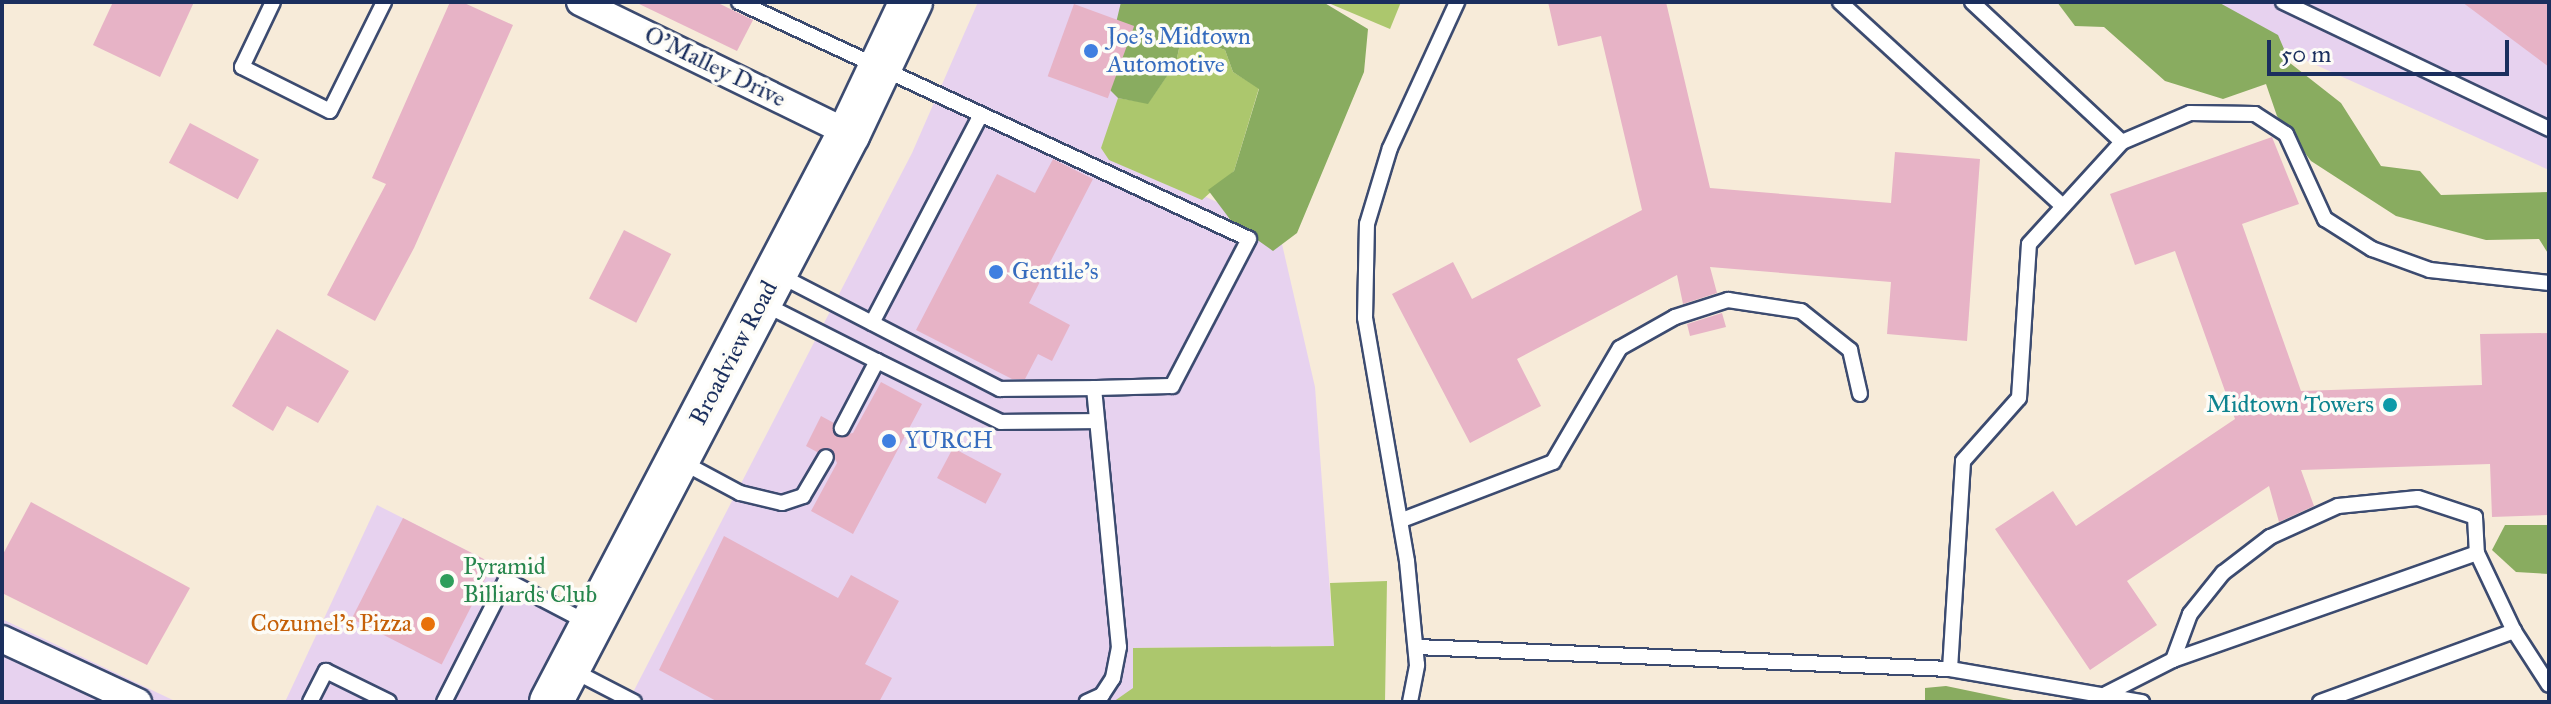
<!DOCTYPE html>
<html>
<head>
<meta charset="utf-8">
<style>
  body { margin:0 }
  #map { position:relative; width:2551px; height:704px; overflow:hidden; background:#f7ebd9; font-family:"IM FELL Great Primer",serif }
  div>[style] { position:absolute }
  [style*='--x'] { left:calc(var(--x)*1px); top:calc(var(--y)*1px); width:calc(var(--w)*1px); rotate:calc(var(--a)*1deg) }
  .built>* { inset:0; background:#e7d2ef }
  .green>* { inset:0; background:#acc76d }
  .forest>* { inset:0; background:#89ac60 }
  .building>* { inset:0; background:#e7b3c6; transform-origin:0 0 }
  .roads { filter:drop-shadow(2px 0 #3c4b70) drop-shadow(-2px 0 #3c4b70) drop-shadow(0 2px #3c4b70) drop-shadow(0 -2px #3c4b70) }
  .lane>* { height:14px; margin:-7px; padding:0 7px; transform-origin:7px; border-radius:7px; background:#fff }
  .street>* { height:26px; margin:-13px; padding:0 13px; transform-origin:13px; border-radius:13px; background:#fff }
  .primary>* { height:42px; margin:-21px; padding:0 21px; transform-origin:21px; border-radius:21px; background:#fff }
  .dots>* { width:22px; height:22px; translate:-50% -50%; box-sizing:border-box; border:4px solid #fdfcf7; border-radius:50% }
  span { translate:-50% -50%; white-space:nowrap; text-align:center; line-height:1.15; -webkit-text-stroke:7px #fdfcf7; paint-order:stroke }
  .shop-label { font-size:24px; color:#366cbe }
  .left { translate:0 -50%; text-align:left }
  .street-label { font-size:24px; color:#1b2f5e }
  .culture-label { font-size:24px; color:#0d838f }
  .right { translate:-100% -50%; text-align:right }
  .leisure-label { font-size:24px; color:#27864d }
  .food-label { font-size:24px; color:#c56008 }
  .frame { position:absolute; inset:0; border:4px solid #1b2f5e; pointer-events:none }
  .scale { position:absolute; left:2267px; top:40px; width:242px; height:36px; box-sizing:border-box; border:4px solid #1b2f5e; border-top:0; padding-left:10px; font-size:24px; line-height:28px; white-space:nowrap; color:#1b2f5e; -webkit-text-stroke:6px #fdfcf7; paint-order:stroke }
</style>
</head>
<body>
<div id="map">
  <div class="built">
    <i style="clip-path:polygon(978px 2px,1164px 2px,1101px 148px,1279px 231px,1315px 387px,1334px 646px,1133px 648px,1133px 688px,1120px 702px,628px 702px,912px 153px)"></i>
    <i style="clip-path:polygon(2176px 2px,2549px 2px,2549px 170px)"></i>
    <i style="clip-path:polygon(377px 505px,576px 606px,527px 702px,285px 702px)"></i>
    <i style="clip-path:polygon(2px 619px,177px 702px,2px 702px)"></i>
  </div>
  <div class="green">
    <i style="clip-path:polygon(1326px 2px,1401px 2px,1390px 29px)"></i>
    <i style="clip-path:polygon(1182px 34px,1225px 50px,1233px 72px,1259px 88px,1234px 171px,1202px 200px,1109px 160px,1101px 148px,1118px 98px,1148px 103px,1176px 63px)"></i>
    <i style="clip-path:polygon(1387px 581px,1385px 702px,1113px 702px,1133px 688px,1133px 648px,1334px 646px,1330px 583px)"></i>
  </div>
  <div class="forest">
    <i style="clip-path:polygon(1121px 2px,1323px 2px,1368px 29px,1364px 72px,1297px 233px,1273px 251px,1232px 222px,1208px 190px,1234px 171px,1259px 89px,1233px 72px,1225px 50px,1182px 34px,1176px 63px,1148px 104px,1118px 98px,1102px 82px)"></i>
    <i style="clip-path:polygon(2057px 2px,2218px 2px,2278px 35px,2290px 63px,2341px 103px,2381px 166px,2420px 171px,2441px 195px,2549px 192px,2549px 255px,2539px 239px,2486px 240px,2396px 216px,2311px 161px,2277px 116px,2266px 84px,2223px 99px,2165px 81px,2104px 27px,2075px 26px)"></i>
    <i style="clip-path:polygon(2505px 525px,2549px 525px,2549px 574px,2516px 572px,2492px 550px)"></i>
    <i style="clip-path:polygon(1946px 686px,2023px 702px,1925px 702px,1925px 688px)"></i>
  </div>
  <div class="building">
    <i style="clip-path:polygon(113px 2px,194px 2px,160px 77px,93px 45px)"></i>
    <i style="clip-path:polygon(450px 2px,462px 2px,513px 25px,414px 248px,375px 321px,327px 295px,386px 184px,372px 178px)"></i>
    <i style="clip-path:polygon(635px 2px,716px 2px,753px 20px,737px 51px)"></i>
    <i style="clip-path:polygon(1548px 2px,1666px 2px,1710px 188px,1891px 203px,1895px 152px,1980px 159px,1967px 341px,1887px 334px,1891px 282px,1710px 267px,1717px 293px,1683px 304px,1677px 275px,1517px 359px,1541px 406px,1470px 443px,1392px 294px,1453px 262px,1472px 299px,1642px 210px,1601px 36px,1558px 46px)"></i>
    <i style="clip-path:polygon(2462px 2px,2549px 2px,2549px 67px)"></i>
    <i style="left:1074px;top:4px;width:64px;height:77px;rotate:20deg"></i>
    <i style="left:190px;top:123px;width:78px;height:45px;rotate:28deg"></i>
    <i style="clip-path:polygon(2272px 137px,2299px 204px,2242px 224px,2301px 391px,2482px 385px,2480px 334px,2549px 333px,2549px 515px,2492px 517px,2490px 464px,2301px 470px,2314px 506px,2279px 522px,2269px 486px,2127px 581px,2157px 625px,2090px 670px,1995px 529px,2053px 491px,2076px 526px,2235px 419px,2175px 251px,2135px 265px,2110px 194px)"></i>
    <i style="clip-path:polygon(1053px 159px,1093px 179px,1029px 303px,1070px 325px,1052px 361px,1038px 354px,1025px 379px,1012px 379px,916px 330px,997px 174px,1035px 193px)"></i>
    <i style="left:624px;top:230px;width:53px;height:77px;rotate:27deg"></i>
    <i style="clip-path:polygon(1722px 313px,1726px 327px,1690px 336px,1687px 324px)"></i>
    <i style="clip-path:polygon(277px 329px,349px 371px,318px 423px,287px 406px,273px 431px,232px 406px)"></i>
    <i style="clip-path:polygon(881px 382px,922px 404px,853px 534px,811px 511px,837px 463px,830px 448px,817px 452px,806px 446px,821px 416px,834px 423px,837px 436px,853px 433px)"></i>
    <i style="left:953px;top:448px;width:55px;height:34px;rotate:28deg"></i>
    <i style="clip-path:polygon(31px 502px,190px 588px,147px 665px,2px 593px,2px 556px)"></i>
    <i style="left:403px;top:518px;width:101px;height:113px;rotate:27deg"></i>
    <i style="clip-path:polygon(724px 536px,838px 598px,851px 575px,899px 601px,865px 664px,892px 678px,879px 702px,718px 702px,659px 670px)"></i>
  </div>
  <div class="roads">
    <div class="lane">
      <i style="--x:273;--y:2;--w:72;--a:115.5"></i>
      <i style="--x:242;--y:67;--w:98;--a:26.6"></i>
      <i style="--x:330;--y:111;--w:122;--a:-63.6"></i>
      <i style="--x:739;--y:2;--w:562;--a:24.92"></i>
      <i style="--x:1249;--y:239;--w:166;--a:117.6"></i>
      <i style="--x:1172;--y:386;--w:78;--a:178.5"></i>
      <i style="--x:1094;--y:388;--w:260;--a:84.5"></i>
      <i style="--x:1119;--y:647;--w:32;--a:101"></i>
      <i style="--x:1113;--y:678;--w:20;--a:123"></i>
      <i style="--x:1102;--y:695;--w:17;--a:155"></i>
      <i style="--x:1840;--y:2;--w:302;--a:42.5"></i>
      <i style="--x:2283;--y:2;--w:295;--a:25.5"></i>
      <i style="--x:2122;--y:142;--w:74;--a:-23.1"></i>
      <i style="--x:2190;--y:113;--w:65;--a:0.9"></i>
      <i style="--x:2255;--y:114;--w:37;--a:33"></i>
      <i style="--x:2286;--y:134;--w:94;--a:65.4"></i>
      <i style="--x:2325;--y:219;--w:56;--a:32.6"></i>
      <i style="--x:2372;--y:249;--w:62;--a:19.9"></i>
      <i style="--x:2430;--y:270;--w:120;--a:6.2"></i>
      <i style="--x:779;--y:275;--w:249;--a:27.3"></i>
      <i style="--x:1000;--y:389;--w:94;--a:-0.6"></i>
      <i style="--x:762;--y:303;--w:129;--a:26.8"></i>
      <i style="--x:877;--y:361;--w:76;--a:117.6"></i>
      <i style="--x:872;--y:323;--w:233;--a:-62.4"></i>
      <i style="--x:877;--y:361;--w:138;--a:26.2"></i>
      <i style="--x:1001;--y:422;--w:96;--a:-0.6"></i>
      <i style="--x:682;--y:462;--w:66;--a:28.1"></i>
      <i style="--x:740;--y:493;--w:43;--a:13.4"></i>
      <i style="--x:782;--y:503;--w:22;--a:-18"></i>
      <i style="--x:803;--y:496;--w:45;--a:-59.5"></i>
      <i style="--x:1402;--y:520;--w:162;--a:-21"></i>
      <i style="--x:1553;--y:462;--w:132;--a:-59.6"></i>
      <i style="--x:1620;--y:348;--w:63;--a:-29.4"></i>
      <i style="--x:1675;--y:317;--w:56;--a:-17.8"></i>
      <i style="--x:1728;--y:300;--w:74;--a:8.6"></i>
      <i style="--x:1801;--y:311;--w:63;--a:38.5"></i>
      <i style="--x:1850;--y:350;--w:45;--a:77.2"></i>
      <i style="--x:1416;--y:647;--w:534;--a:2.36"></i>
      <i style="--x:1950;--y:669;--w:208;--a:-86.4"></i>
      <i style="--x:1963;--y:461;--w:84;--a:-48.4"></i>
      <i style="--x:2019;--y:398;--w:154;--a:-86.3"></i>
      <i style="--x:2029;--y:244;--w:138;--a:-47.6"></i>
      <i style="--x:2122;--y:142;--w:205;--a:-137"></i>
      <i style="--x:2173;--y:660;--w:49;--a:-69.7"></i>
      <i style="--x:2190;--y:614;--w:53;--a:-51.2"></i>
      <i style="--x:2223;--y:573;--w:59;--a:-37.5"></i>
      <i style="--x:2270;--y:537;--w:75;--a:-24.5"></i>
      <i style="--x:2338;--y:506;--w:80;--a:-5.7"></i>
      <i style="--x:2418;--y:498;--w:60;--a:18.4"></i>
      <i style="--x:2475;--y:517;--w:36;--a:87"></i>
      <i style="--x:570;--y:669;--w:72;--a:27.3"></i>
      <i style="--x:1950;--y:669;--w:195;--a:9.8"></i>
      <i style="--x:2106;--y:694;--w:75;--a:-26.9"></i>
      <i style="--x:2173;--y:660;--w:322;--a:-19.4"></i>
      <i style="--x:2477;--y:553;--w:86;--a:64.6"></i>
      <i style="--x:310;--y:702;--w:35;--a:-63"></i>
      <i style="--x:326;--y:671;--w:70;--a:26.2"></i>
      <i style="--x:444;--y:702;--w:137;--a:-63.1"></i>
      <i style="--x:506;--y:580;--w:95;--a:27.6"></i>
      <i style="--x:1410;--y:702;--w:38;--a:-79"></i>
      <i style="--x:1417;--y:665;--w:104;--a:-95.5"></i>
      <i style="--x:1407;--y:561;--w:247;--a:-99.8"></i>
      <i style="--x:1365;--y:318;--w:94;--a:-88.8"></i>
      <i style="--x:1367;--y:224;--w:79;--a:-73.2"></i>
      <i style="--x:1390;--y:148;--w:161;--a:-65.3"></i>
      <i style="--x:2320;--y:702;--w:207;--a:-20.1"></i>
      <i style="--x:2514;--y:631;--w:64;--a:57.1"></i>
    </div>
    <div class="street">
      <i style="--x:580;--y:2;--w:299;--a:26"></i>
      <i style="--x:2;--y:639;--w:150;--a:24.9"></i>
    </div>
    <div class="primary">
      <i style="--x:551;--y:702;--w:642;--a:-62.36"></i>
      <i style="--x:849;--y:133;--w:145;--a:-64.7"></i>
    </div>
  </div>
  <div class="dots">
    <i style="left:1091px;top:51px;background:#3f7fe0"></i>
    <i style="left:996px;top:272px;background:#3f7fe0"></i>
    <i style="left:2390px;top:405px;background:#0f9aa8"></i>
    <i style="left:889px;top:441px;background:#3f7fe0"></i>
    <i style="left:447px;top:581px;background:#2e9e5b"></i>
    <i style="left:428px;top:624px;background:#e8710a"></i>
  </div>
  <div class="shop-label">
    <span class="left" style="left:1107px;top:51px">Joe's Midtown<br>Automotive</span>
    <span class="left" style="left:1012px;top:272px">Gentile's</span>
    <span class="left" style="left:905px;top:441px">YURCH</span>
  </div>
  <div class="street-label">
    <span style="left:715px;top:67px;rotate:26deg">O'Malley Drive</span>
    <span style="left:734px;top:353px;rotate:-62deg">Broadview Road</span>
  </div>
  <div class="culture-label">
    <span class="right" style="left:2374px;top:405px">Midtown Towers</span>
  </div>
  <div class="leisure-label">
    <span class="left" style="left:463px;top:581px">Pyramid<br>Billiards Club</span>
  </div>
  <div class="food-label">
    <span class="right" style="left:412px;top:624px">Cozumel's Pizza</span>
  </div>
  <div class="frame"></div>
  <div class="scale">50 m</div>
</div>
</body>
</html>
